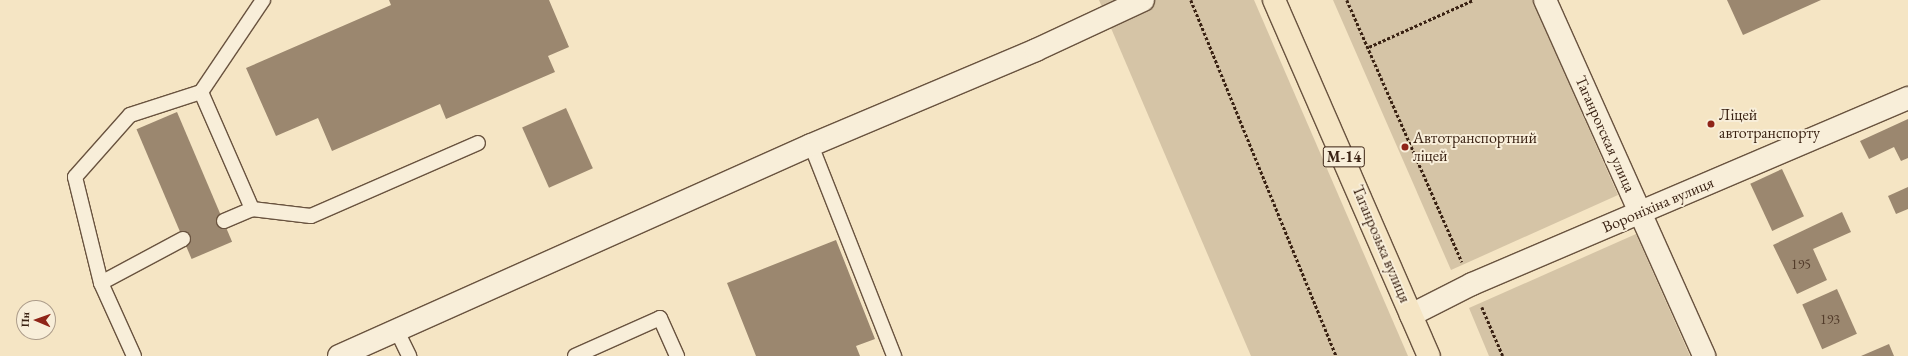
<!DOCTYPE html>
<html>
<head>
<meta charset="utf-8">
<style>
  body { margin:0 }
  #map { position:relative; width:1908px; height:356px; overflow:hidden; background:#f5e5c4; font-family:"EB Garamond",serif }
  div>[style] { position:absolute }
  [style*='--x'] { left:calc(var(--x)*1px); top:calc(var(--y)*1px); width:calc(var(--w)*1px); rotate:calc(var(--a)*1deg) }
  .green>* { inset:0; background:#d5c4a6 }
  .building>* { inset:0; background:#9b876f; transform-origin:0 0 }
  .path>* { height:2.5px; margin-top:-1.25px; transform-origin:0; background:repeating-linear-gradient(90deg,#3a2213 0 3px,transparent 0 5px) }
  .roads { filter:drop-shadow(1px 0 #69533f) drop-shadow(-1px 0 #69533f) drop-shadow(0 1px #69533f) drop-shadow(0 -1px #69533f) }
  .service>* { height:14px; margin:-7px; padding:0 7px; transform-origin:7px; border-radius:7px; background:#f8eed9 }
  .minor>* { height:22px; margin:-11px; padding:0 11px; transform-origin:11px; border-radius:11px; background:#f8eed9 }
  .trunk>* { height:22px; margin:-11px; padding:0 11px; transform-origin:11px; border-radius:11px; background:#f5e5c4 }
  .dots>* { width:11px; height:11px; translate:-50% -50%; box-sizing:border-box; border:2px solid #f8eed9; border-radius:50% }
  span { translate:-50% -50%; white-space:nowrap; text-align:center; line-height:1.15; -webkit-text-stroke:4px #f8eed9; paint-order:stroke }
  .number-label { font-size:14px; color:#523b2a }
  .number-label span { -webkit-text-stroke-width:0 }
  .shield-label span { padding:1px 3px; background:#f8eed9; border:1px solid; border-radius:3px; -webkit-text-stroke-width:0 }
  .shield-label { font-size:15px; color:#3a2213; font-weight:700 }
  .poi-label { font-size:16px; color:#3a2213 }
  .left { translate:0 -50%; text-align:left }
  .street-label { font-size:16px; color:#3a2213 }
  .north { position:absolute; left:16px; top:300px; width:40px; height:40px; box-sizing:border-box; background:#f8eed9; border:1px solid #ac9c8a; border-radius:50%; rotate:272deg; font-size:11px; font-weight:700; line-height:16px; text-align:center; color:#3a2213 }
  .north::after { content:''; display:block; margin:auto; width:14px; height:18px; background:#8f2418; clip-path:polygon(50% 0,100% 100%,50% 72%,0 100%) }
</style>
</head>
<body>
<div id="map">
  <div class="green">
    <i style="clip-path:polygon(1099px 0,1254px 0,1408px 356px,1251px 356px)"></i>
    <i style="clip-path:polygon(1333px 0,1532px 0,1618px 195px,1451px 270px)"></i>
    <i style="clip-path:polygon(1636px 234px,1690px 356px,1489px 356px,1469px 308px)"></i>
  </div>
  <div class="building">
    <i style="clip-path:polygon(389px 0,549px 0,569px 47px,548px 56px,555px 72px,446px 119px,440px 104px,332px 151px,318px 118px,276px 136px,246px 68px,391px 5px)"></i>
    <i style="clip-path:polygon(1727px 0,1821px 0,1743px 35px)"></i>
    <i style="left:566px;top:108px;width:66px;height:48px;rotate:66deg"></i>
    <i style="left:177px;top:112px;width:141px;height:44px;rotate:67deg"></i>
    <i style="clip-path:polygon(1908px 119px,1908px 158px,1901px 161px,1894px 147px,1869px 159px,1860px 141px)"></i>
    <i style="left:1782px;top:169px;width:52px;height:35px;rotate:65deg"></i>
    <i style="clip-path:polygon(1908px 187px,1908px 209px,1896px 214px,1888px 196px)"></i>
    <i style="clip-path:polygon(1842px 212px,1851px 232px,1813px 249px,1827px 280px,1797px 294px,1773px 245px)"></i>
    <i style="clip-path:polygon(836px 240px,875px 339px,856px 346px,860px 356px,756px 356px,727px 283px)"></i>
    <i style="left:1837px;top:289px;width:49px;height:38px;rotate:66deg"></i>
    <i style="clip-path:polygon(1889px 344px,1894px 356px,1861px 356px)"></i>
  </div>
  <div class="path">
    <i style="--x:1191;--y:0;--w:384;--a:67.8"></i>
    <i style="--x:1347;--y:0;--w:286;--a:66.3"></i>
    <i style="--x:1369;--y:47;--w:114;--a:-24.3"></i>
    <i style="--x:1482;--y:307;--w:53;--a:66.8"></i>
  </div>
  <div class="roads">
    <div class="service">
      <i style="--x:201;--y:92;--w:128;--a:66.4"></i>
      <i style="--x:811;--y:145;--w:227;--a:68.5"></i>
      <i style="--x:224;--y:221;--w:30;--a:-23"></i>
      <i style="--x:252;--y:209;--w:59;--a:6.8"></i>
      <i style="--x:311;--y:216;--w:182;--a:-23.6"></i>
      <i style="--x:183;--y:239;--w:93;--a:151.8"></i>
      <i style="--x:101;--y:283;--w:109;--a:-103.8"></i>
      <i style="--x:75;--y:177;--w:83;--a:-48.4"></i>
      <i style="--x:130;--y:115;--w:75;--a:-17.9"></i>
      <i style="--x:201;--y:92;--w:111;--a:-56"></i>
      <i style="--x:101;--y:283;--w:80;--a:65.7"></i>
      <i style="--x:397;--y:331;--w:28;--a:64"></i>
      <i style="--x:575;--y:356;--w:93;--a:-24.1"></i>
      <i style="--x:660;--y:318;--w:42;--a:65.9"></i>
    </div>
    <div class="minor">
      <i style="--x:1545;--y:0;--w:390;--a:65.9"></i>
      <i style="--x:1411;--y:315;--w:68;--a:-26.9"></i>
      <i style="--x:1472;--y:284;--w:474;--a:-23.1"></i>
      <i style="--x:339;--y:356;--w:517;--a:-24.09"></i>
      <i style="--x:811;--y:145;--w:244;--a:-22.9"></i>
      <i style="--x:1036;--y:50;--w:118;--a:-25"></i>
    </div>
    <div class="trunk">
      <i style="--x:1274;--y:0;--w:388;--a:66.5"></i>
    </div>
  </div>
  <div class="dots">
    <i style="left:1711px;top:124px;background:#8f2418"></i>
    <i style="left:1405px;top:147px;background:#8f2418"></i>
  </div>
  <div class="number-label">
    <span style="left:1801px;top:264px">195</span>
    <span style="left:1830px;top:319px">193</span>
  </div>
  <div class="shield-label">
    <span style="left:1344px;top:157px">М-14</span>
  </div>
  <div class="poi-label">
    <span class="left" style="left:1719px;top:124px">Ліцей<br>автотранспорту</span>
    <span class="left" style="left:1413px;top:147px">Автотранспортний<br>ліцей</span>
  </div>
  <div class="street-label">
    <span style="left:1605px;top:134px;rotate:66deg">Таганрогская улица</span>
    <span style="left:1658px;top:205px;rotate:-23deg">Вороніхіна вулиця</span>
    <span style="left:1381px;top:244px;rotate:67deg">Таганрозька вулиця</span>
  </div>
  <div class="north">Пн</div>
</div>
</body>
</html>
